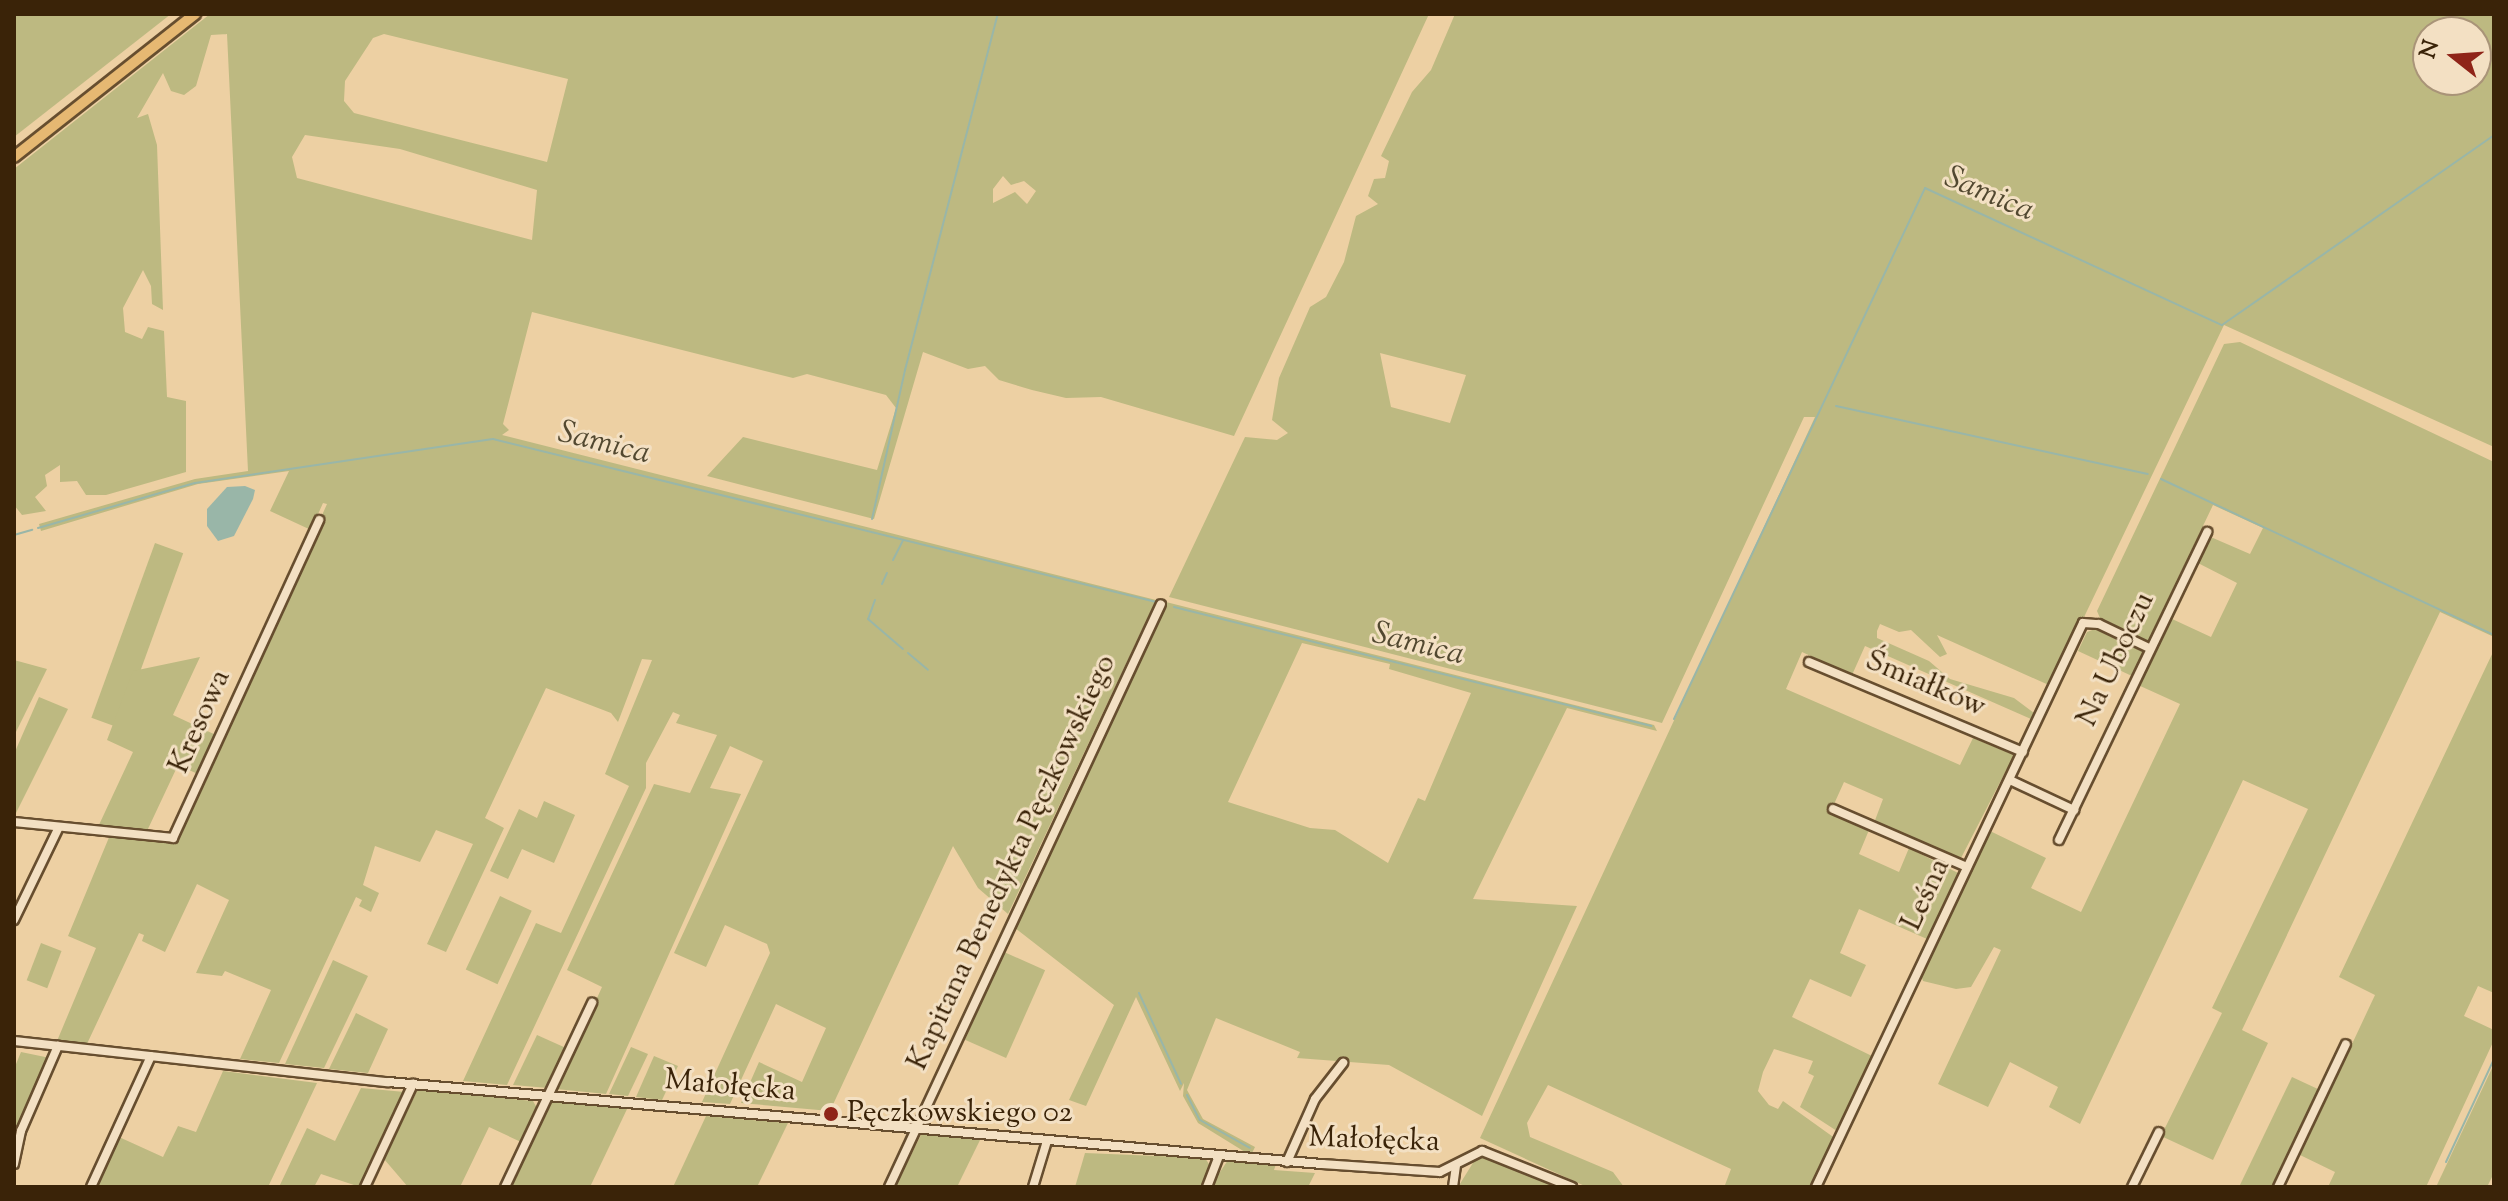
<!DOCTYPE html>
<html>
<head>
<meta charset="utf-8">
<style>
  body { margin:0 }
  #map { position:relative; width:2508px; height:1201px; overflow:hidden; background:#edd0a3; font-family:"Sorts Mill Goudy",serif }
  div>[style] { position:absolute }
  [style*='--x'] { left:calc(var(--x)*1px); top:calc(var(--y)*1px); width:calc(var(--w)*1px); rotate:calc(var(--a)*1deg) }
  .green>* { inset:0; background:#bdb981; transform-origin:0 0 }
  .water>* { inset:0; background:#99b6a8 }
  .stream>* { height:2px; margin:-1px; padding:0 1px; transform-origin:1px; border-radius:1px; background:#99b6a8 }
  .roads { filter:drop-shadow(2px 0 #674e2f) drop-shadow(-2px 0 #674e2f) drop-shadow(0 2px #674e2f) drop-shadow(0 -2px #674e2f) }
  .minor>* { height:8px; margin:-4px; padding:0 4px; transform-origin:4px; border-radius:4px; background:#f3e0c3 }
  .major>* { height:10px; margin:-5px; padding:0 5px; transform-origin:5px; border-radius:5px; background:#e6b872 }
  .dots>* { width:22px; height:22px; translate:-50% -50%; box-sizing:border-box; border:4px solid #f3e0c3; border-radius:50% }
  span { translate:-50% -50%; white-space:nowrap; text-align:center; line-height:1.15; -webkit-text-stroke:6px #f3e0c3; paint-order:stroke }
  .street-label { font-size:30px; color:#3a2308 }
  .poi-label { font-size:30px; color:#3a2308 }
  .left { translate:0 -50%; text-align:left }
  .water-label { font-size:32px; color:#524830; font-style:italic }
  .frame { position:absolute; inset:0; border:16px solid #3a2308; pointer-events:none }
  .north { position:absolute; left:2412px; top:16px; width:80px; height:80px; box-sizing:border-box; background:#f3e0c3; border:2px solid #a99478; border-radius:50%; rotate:287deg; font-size:22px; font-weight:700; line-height:32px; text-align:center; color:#3a2308 }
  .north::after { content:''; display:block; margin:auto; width:28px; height:36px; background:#8f2418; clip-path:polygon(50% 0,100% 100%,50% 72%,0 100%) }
</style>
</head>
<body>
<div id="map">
  <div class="green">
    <i style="clip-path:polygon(14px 14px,171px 14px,14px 137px)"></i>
    <i style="clip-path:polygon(evenodd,210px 14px,1429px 14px,1234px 436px,1101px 397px,1066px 398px,1032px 390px,999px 380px,985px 366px,968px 369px,923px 352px,874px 519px,707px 476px,743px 437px,877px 470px,896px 408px,886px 395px,807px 374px,793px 378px,532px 312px,503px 424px,509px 430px,502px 435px,1156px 600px,1008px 914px,978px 888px,953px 846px,830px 1111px,741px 1103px,759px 1062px,802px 1082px,826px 1028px,776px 1004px,730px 1104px,702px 1102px,770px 953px,767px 944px,725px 925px,706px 967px,674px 953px,763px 761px,730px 746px,710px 788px,741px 794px,606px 1094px,556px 1089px,602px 987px,567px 970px,654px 784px,690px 793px,717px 735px,676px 723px,680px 715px,673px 712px,646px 763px,646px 788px,507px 1085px,463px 1081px,536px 923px,561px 933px,629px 786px,605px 774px,652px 660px,642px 659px,618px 722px,611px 713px,546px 688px,485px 818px,504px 828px,446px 952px,427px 944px,473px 844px,436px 830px,420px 862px,375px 846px,363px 885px,379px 893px,371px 912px,359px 906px,362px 900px,356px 897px,279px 1063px,240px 1059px,271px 990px,225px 971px,222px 976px,196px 973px,229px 900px,197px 884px,165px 952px,142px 941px,144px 935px,139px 933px,86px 1046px,57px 1041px,96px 948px,68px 936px,110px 835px,177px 841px,327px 504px,323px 503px,311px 530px,270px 511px,289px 471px,198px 484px,41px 531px,39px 524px,195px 479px,248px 471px,227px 34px,211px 35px,196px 86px,184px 95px,171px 91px,163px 73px,137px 118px,148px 114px,157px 145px,163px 310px,152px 304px,151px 286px,143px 270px,123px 308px,125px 332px,142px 339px,148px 327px,164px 331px,167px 397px,186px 401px,186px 472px,106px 495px,86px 495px,77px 481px,60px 482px,60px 465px,45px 475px,47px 486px,35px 497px,46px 511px,22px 515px,14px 505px,14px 169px,210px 14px,384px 34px,568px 79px,547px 162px,354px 113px,344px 101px,345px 81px,373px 38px,384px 34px,210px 14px,305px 135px,400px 149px,537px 190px,532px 240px,297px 178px,292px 157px,305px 135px,210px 14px,1003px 176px,1011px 185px,1024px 181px,1036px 191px,1027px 204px,1015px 192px,993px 203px,993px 189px,1003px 176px)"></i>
    <i style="clip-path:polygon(evenodd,1455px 14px,2494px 14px,2494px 447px,2224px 325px,2051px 686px,1937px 635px,1947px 654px,1940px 657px,1911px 630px,1899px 632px,1880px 624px,1877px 631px,1877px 638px,1929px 661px,1950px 679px,2014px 698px,2034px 713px,2031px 719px,1865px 646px,1852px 675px,1802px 652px,1786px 689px,1960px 765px,1973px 738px,2014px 755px,1960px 860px,1874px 823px,1883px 799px,1844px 782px,1830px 813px,1869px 830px,1859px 854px,1899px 872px,1909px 848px,1958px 873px,1927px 939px,1859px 909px,1840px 953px,1866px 965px,1851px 997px,1810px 979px,1792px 1017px,1874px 1057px,1840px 1133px,1800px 1107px,1814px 1076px,1808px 1073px,1813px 1061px,1774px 1049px,1763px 1072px,1758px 1091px,1769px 1105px,1778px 1109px,1783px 1101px,1836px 1139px,1812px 1187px,1730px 1187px,1725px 1185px,1731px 1169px,1548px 1085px,1527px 1123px,1530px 1137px,1613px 1172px,1624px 1187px,1587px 1187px,1480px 1138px,1815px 417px,1804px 417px,1662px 723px,1169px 597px,1245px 437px,1277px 440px,1288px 433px,1272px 420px,1279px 378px,1310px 307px,1326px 297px,1344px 262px,1356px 216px,1378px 204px,1368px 196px,1374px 179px,1385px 178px,1389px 161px,1381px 156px,1412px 92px,1431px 70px,1455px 14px,2428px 32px,2476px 32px,2476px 80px,2428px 80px,2428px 32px,1455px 14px,1380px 353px,1466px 375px,1450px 423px,1391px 407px,1380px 353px)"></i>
    <i style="clip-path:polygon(2240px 342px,2494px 462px,2494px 637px,2440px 612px,2242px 1030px,2268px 1043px,2213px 1160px,2161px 1136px,2222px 1013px,2212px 1008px,2308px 809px,2243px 780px,2080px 1124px,2049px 1107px,2058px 1087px,2010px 1062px,1988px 1107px,1938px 1084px,2001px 950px,1994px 947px,1971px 987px,1956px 989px,1923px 981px,1921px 975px,1990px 831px,2046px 858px,2031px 888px,2081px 912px,2180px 704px,2138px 685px,2170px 618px,2211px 637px,2237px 583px,2196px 562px,2206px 540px,2213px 538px,2250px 554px,2263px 528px,2213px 505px,2148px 641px,2100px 618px,2097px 611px,2224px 344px)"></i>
    <i style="left:155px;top:543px;width:30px;height:186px;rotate:20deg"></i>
    <i style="clip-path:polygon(evenodd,1166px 602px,1654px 725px,1657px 731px,1567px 708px,1473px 899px,1577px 906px,1482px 1116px,1389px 1065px,1297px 1058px,1300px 1052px,1216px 1018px,1187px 1090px,1203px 1119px,1255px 1147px,1252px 1153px,1245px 1152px,1198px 1123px,1183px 1096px,1184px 1083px,1180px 1091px,1136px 997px,1086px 1106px,1069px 1100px,1114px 1005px,1015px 928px,1166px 602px,1302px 643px,1390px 664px,1389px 669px,1471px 693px,1425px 801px,1418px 798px,1388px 863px,1335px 830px,1310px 828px,1228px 802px,1302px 643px)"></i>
    <i style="clip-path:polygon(2095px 629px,2143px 652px,2132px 676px,2078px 651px,2087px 632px)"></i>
    <i style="clip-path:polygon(2494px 650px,2494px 993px,2478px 986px,2464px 1016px,2494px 1030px,2494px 1040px,2426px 1187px,2328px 1187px,2335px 1172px,2300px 1155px,2375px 995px,2339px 977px)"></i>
    <i style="clip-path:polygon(200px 657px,173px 715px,218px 736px,200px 775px,178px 765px,147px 831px,98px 827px,133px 752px,107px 740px,133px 671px)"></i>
    <i style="clip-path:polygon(14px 660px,47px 669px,14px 736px)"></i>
    <i style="clip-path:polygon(39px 697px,68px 709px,14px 817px,14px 754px)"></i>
    <i style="clip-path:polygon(544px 801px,575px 815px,554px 863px,522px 849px,508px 879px,490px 871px,519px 809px,537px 818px)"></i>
    <i style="left:500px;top:896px;width:35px;height:81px;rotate:25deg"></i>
    <i style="left:41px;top:943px;width:22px;height:40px;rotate:21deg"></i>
    <i style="left:1004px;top:952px;width:45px;height:96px;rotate:24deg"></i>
    <i style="clip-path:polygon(333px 960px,368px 976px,324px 1068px,285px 1064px)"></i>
    <i style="clip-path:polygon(356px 1013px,388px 1029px,368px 1073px,329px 1069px)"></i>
    <i style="clip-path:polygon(537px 1035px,566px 1048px,548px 1088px,513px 1085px)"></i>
    <i style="clip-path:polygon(631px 1047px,648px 1054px,628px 1096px,609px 1094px)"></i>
    <i style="clip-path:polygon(21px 1052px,50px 1058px,16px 1133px,14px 1151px,14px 1069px)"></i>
    <i style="clip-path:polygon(654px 1056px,678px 1066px,662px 1100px,636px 1097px)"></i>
    <i style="clip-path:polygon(2494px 1064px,2494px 1173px,2487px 1187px,2436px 1187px)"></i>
    <i style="clip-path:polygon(223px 1071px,317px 1083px,268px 1187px,96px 1187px,119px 1137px,163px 1157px,178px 1126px,196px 1132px)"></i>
    <i style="clip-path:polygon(2292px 1077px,2320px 1090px,2275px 1187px,2239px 1187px)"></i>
    <i style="clip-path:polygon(361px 1088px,405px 1092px,360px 1187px,321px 1174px,314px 1187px,279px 1187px,307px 1128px,335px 1141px)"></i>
    <i style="clip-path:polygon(418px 1089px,533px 1101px,537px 1108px,521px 1142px,489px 1127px,460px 1187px,408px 1187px,384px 1159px)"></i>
    <i style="clip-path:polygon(549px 1102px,628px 1107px,590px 1187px,509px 1187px)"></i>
    <i style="clip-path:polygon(706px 1116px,788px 1123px,757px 1187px,673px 1187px)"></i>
    <i style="clip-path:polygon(922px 1133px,981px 1138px,957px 1187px,895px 1187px)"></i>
    <i style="clip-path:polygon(1085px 1153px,1205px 1158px,1211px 1167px,1202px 1187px,1075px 1187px)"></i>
    <i style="clip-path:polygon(1483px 1156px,1494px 1157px,1558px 1187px,1458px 1187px,1476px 1158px)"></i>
    <i style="clip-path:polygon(1228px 1160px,1276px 1164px,1274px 1170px,1315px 1173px,1308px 1187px,1210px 1187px)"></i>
  </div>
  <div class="water">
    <i style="clip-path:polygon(245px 486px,255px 490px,253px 499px,234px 536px,218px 541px,207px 526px,207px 509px,227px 487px)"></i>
  </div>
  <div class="stream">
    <i style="--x:1836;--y:406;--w:319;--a:12.3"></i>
    <i style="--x:2161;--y:479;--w:368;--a:25.1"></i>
    <i style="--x:872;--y:519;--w:153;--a:-77.5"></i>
    <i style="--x:905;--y:370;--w:368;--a:-75.4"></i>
    <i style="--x:38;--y:528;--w:163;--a:-16"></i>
    <i style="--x:195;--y:483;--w:301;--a:-8.4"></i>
    <i style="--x:493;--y:439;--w:683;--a:13.81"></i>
    <i style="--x:14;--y:535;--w:19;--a:-16"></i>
    <i style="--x:893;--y:560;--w:22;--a:-63"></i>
    <i style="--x:882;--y:584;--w:12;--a:-66"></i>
    <i style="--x:875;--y:600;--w:20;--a:110"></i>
    <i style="--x:868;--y:619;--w:46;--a:40.6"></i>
    <i style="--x:1174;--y:607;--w:492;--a:14"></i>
    <i style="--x:908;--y:653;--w:26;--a:40"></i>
    <i style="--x:1674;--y:719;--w:587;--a:-64.7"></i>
    <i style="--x:1925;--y:188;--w:327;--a:24.8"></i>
    <i style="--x:2222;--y:325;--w:332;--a:-34.9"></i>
    <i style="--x:1139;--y:993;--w:100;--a:65.2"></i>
    <i style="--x:1187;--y:1095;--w:28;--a:63"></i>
    <i style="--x:1200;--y:1120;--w:57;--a:29.2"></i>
    <i style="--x:2446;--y:1162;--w:114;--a:-65"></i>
  </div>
  <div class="roads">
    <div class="minor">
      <i style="--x:1809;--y:662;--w:232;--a:22.8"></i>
      <i style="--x:2010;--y:780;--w:71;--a:25.1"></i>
      <i style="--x:1833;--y:809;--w:146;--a:23.4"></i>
      <i style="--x:14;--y:822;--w:160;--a:5.7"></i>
      <i style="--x:173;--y:838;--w:350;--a:-65.3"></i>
      <i style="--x:2059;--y:840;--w:342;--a:-64.3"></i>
      <i style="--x:14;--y:920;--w:103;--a:-64.2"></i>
      <i style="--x:14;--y:1041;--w:376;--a:6.3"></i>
      <i style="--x:388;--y:1082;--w:938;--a:5.02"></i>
      <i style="--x:1322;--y:1164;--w:118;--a:3.9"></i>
      <i style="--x:1440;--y:1172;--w:47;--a:-26.6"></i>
      <i style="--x:1482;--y:1151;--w:97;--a:21.8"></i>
      <i style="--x:1287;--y:1162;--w:69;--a:-66"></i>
      <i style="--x:1315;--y:1099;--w:46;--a:-52.1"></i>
      <i style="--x:14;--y:1164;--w:34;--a:-78"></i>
      <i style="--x:21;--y:1131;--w:93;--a:-66.5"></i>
      <i style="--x:91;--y:1187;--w:144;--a:-65.4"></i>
      <i style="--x:365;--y:1187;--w:114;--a:-65"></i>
      <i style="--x:505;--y:1187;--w:204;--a:-64.7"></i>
      <i style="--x:889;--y:1187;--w:643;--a:-64.99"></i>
      <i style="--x:1033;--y:1187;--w:48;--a:-73.1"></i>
      <i style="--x:1207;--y:1187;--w:33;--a:-69"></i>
      <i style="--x:1453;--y:1187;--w:21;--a:-82"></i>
      <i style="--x:1816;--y:1187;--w:624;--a:-64.67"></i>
      <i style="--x:2083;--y:623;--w:16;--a:4"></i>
      <i style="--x:2099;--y:624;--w:55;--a:25.6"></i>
      <i style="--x:2132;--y:1187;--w:61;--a:-63.9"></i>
      <i style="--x:2278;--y:1187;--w:158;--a:-64.6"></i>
    </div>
    <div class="major">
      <i style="--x:14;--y:157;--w:231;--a:-38.3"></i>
    </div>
  </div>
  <div class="dots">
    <i style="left:831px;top:1114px;background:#8f2418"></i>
  </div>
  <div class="street-label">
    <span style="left:2117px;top:660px;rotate:-65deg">Na Uboczu</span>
    <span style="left:1925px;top:685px;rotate:23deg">Śmiałków</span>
    <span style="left:201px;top:722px;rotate:-66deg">Kresowa</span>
    <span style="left:1013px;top:863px;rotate:-65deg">Kapitana Benedykta Pęczkowskiego</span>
    <span style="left:1927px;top:895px;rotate:-65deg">Leśna</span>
    <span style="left:730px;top:1087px;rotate:5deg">Małołęcka</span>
    <span style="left:1374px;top:1141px;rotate:2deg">Małołęcka</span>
  </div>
  <div class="poi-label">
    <span class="left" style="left:847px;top:1114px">Pęczkowskiego 02</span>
  </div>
  <div class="water-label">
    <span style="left:1989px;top:195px;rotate:23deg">Samica</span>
    <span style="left:604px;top:444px;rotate:14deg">Samica</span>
    <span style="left:1418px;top:645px;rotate:14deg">Samica</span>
  </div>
  <div class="frame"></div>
  <div class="north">N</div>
</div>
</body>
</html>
